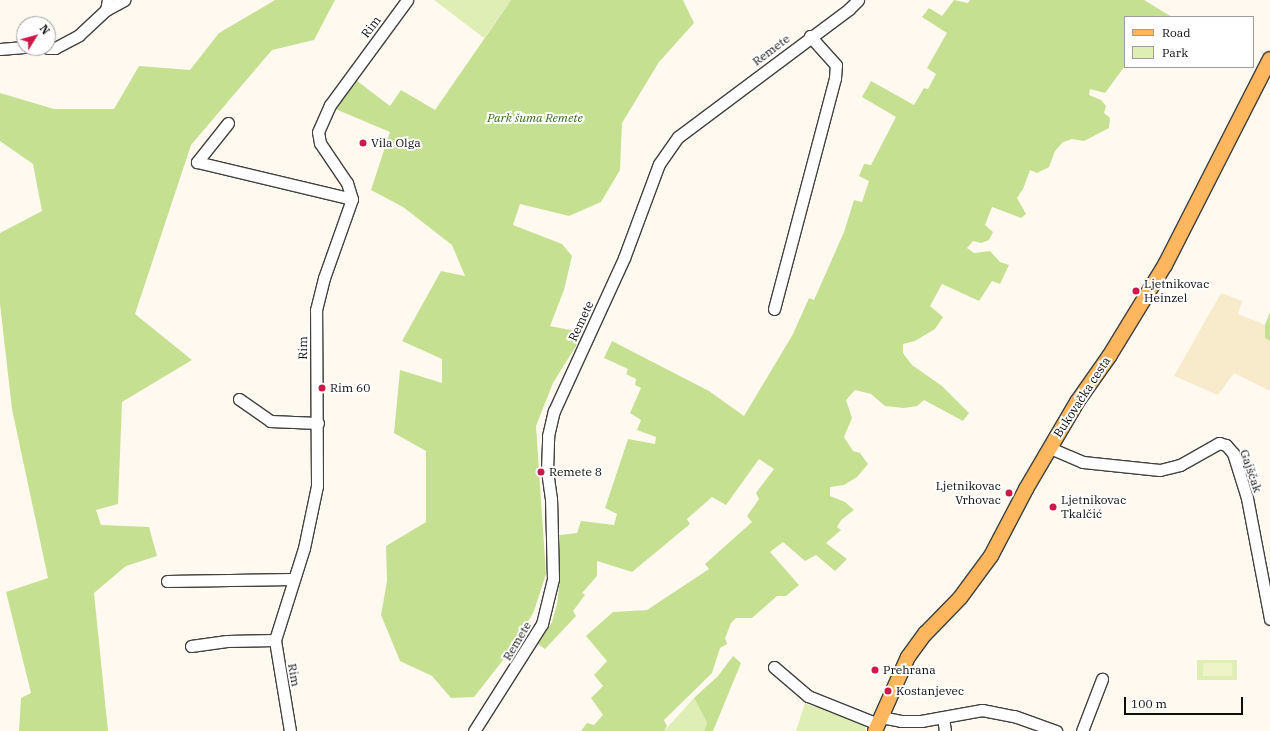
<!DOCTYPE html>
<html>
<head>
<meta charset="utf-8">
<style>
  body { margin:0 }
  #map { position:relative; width:1270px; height:731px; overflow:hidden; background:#fff9ef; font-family:"IBM Plex Serif",serif }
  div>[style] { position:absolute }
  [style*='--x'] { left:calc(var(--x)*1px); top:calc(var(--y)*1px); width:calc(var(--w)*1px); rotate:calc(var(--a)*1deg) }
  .farmland>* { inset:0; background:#f8ebcc }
  .green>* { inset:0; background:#deeeb5; transform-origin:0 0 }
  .forest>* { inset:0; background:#c6e092 }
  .pitch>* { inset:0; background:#eef4c7; transform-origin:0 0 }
  .roads { filter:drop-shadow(1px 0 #414141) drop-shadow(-1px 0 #414141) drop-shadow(0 1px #414141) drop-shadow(0 -1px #414141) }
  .minor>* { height:11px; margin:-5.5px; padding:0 5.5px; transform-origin:5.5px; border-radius:5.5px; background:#fff }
  .major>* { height:14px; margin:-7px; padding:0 7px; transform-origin:7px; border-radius:7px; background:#ffb75f }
  .dots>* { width:11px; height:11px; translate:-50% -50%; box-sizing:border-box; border:2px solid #fff; border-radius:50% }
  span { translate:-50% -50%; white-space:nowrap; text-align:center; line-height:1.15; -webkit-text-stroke:4px #fff; paint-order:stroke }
  .street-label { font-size:12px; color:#0e0e0e }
  .park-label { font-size:12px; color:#3b6d18; font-style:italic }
  .poi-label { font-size:12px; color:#0e0e0e }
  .left { translate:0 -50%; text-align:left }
  .right { translate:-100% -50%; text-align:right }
  .legend { position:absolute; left:1124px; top:16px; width:130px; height:52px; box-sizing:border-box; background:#fff; border:1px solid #9f9f9f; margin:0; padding:5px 7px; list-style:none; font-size:12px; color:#0e0e0e }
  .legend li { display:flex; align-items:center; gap:8px; height:20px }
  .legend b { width:20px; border:1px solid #9f9f9f }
  .north { position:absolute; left:16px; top:16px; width:40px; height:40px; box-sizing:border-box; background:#fff; border:1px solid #9f9f9f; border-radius:50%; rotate:53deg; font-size:11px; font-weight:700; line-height:16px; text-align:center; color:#0e0e0e }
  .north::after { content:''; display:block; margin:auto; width:14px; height:18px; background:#cc1947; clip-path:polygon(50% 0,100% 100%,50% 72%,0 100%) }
  .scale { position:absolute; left:1124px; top:697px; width:119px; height:18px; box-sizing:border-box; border:2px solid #0e0e0e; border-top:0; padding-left:5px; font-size:12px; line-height:14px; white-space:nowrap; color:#0e0e0e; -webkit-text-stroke:3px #fff; paint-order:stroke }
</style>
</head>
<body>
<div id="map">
  <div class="farmland">
    <i style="clip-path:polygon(1221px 293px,1242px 301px,1238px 314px,1265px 325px,1265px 338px,1270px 341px,1270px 391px,1234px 373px,1218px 395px,1174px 376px)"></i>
  </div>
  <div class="green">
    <i style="clip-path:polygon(434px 0,511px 0,484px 38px)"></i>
    <i style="left:1197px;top:660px;width:40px;height:20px"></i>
    <i style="clip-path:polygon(694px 698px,707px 723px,704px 731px,664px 731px)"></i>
    <i style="clip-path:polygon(805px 703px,814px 707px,819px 705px,864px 724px,866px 731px,796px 731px)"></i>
  </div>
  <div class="forest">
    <i style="clip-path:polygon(275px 0,335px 0,314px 40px,272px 50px,191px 145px,135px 314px,192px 360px,122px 402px,118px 504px,96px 510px,101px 525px,149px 527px,157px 556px,126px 566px,94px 593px,108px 731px,19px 731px,21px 698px,31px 693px,6px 592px,48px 578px,12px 409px,0 304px,0 233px,42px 211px,33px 164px,0 141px,0 93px,54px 109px,114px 109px,139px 66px,190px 70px,219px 33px)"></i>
    <i style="clip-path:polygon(511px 0,683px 0,694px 23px,659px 62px,622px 123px,620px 170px,601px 202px,569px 216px,520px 204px,513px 225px,562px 244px,572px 256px,564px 290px,550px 326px,584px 333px,553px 383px,536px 426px,546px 574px,534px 611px,515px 645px,474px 697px,451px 698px,432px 676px,400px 661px,381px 615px,387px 581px,386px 546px,426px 522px,426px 451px,394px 433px,400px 370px,442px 383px,442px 359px,402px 341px,441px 271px,465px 276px,452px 245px,403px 207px,371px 190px,390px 132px,333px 108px,356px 80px,390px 106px,401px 90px,435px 110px)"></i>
    <i style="clip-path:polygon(954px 0,968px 3px,970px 0,1144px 0,1172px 17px,1125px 17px,1125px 66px,1105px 93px,1090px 89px,1089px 95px,1101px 100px,1106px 106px,1104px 113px,1110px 118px,1109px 128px,1084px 141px,1072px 139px,1063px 142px,1055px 151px,1049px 167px,1037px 173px,1030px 170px,1023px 189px,1017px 198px,1026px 214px,1021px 218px,992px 207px,985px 225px,993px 232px,989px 240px,981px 243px,973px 241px,967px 248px,974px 253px,990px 251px,1000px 262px,1009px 265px,1000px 284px,992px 281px,979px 301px,942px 284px,930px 306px,943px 317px,935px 329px,915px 341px,903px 344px,903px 353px,912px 365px,942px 386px,969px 413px,963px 421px,924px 400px,917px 406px,904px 408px,885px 406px,871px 394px,855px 390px,846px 400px,852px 418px,844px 437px,853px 451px,860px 453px,868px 464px,857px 477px,844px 485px,830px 487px,830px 496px,845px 502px,854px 510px,841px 520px,837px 527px,841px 530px,826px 543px,847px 559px,835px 571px,816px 555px,805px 561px,783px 542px,770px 552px,799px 585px,786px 596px,777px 596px,752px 618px,736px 618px,731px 623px,725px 638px,727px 644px,720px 648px,712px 673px,664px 720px,667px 726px,664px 731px,581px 731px,587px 723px,594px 725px,603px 715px,591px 698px,603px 686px,594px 675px,607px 661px,586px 636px,613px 612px,647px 610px,709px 569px,705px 564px,752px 522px,747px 516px,759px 499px,756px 493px,774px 469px,759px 459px,726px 505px,712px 497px,687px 519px,690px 524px,632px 572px,597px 561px,597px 576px,582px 593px,585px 595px,573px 611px,576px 616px,545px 649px,538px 644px,552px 622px,557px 604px,560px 577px,559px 535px,577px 533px,581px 521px,614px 525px,617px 514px,605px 508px,628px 439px,655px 444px,656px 437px,637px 430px,641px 420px,630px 413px,641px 388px,635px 385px,636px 379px,626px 374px,628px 369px,604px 358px,612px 341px,709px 391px,744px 416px,793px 334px,809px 298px,814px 300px,844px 232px,854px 200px,862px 202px,869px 181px,859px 176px,864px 164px,871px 165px,896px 117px,862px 97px,871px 81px,914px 105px,924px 88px,928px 89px,936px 74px,927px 68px,947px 33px,922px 17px,929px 8px,942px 16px)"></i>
    <i style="clip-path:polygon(1270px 312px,1270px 341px,1265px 338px,1265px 325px)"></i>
    <i style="clip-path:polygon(733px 656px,741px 663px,713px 731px,704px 731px,707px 723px,694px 698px,718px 676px)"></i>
  </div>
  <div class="pitch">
    <i style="left:1232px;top:663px;width:13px;height:29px;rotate:90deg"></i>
  </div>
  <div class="roads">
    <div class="minor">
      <i style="--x:106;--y:10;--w:21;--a:-29"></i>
      <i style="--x:48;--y:48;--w:7;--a:0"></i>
      <i style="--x:55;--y:48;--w:27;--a:-28"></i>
      <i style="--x:79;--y:35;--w:37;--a:-43"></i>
      <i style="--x:106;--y:10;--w:10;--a:-79"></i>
      <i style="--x:0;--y:49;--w:24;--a:-5"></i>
      <i style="--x:228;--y:123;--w:50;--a:128.5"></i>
      <i style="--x:197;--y:162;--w:159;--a:13.4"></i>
      <i style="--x:774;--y:309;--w:239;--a:-75.2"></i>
      <i style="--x:835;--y:78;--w:13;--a:-86"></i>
      <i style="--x:836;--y:65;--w:39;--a:-132"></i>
      <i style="--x:239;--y:399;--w:38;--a:35"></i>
      <i style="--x:270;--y:421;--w:48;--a:2.4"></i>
      <i style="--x:1050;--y:448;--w:36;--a:23"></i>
      <i style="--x:1083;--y:462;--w:77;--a:5.9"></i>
      <i style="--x:1160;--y:470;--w:21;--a:-14"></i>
      <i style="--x:1180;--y:465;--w:45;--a:-29.4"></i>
      <i style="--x:1219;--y:443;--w:7;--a:16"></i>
      <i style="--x:1226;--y:445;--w:11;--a:49"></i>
      <i style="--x:1233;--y:453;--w:47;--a:72.7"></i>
      <i style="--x:1247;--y:498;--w:123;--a:79.2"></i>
      <i style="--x:167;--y:581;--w:126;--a:-0.9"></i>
      <i style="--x:191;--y:646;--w:36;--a:-8"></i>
      <i style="--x:227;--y:641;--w:48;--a:-1.2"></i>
      <i style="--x:774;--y:667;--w:45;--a:40.5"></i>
      <i style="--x:808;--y:696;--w:75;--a:21.8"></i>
      <i style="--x:881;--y:717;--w:20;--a:11"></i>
      <i style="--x:901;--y:721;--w:20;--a:0"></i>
      <i style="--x:921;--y:721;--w:62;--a:-10.2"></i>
      <i style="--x:982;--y:710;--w:33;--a:11"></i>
      <i style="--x:1014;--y:716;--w:45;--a:19.7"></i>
      <i style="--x:943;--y:717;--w:14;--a:82"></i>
      <i style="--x:290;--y:731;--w:92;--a:-99.4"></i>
      <i style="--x:275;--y:640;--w:96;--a:-72.5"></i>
      <i style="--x:304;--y:548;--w:63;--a:-78.2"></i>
      <i style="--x:317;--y:486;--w:176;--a:-90.3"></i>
      <i style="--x:316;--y:310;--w:33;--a:-76"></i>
      <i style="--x:324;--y:278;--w:84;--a:-70.5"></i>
      <i style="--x:352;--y:199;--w:17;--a:-107"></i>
      <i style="--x:347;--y:183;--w:48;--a:-124"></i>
      <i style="--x:320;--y:143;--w:11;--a:-100"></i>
      <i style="--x:318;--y:132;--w:30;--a:-66"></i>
      <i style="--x:330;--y:105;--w:130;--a:-53.7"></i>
      <i style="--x:474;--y:731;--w:127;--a:-57.6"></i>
      <i style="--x:542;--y:624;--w:46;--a:-76.3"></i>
      <i style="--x:553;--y:579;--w:80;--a:-91.4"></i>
      <i style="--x:551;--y:499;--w:28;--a:-98"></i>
      <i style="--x:547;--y:471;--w:35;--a:-88"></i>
      <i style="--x:548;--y:436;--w:26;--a:-77"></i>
      <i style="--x:554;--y:411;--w:168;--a:-65.4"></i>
      <i style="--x:624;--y:258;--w:100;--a:-69.6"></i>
      <i style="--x:659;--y:164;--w:33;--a:-55"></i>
      <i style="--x:678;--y:137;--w:214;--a:-36.8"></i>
      <i style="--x:849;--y:9;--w:13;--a:-45"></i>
      <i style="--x:1082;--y:731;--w:56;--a:-69"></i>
    </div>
    <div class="major">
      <i style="--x:875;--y:731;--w:81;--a:-66"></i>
      <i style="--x:908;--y:657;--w:29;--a:-54"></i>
      <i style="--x:925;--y:634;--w:50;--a:-45.8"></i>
      <i style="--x:960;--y:598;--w:52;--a:-53.6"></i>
      <i style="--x:991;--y:556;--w:76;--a:-62.4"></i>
      <i style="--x:1026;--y:489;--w:101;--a:-59.6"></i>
      <i style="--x:1077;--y:402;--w:57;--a:-54.9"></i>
      <i style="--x:1110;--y:355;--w:105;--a:-58.6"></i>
      <i style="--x:1165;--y:265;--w:231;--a:-63"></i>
    </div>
  </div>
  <div class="dots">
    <i style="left:363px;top:143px;background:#cc1947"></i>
    <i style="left:1136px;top:291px;background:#cc1947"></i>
    <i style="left:322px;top:388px;background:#cc1947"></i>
    <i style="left:541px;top:472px;background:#cc1947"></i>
    <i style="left:1009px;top:493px;background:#cc1947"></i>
    <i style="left:1053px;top:507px;background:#cc1947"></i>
    <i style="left:875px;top:670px;background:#cc1947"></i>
    <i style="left:888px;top:691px;background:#cc1947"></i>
  </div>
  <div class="street-label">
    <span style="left:371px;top:27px;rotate:-53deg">Rim</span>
    <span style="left:771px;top:50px;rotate:-37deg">Remete</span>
    <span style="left:581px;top:321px;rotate:-65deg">Remete</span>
    <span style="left:303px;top:348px;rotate:-89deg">Rim</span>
    <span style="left:1082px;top:397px;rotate:-57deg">Bukovačka cesta</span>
    <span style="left:1251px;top:471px;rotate:71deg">Gajščak</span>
    <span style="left:517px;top:641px;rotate:-59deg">Remete</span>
    <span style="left:294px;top:675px;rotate:80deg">Rim</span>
  </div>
  <div class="park-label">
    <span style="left:535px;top:118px">Park šuma Remete</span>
  </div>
  <div class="poi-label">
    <span class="left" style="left:371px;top:143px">Vila Olga</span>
    <span class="left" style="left:1144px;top:291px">Ljetnikovac<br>Heinzel</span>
    <span class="left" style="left:330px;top:388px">Rim 60</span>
    <span class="left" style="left:549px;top:472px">Remete 8</span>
    <span class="right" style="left:1001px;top:493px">Ljetnikovac<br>Vrhovac</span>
    <span class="left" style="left:1061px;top:507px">Ljetnikovac<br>Tkalčić</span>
    <span class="left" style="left:883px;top:670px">Prehrana</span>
    <span class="left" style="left:896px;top:691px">Kostanjevec</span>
  </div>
  <ul class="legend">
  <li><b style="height:5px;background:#ffb75f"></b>Road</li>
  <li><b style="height:11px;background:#deeeb5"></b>Park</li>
  </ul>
  <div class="north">N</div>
  <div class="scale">100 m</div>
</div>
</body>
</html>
